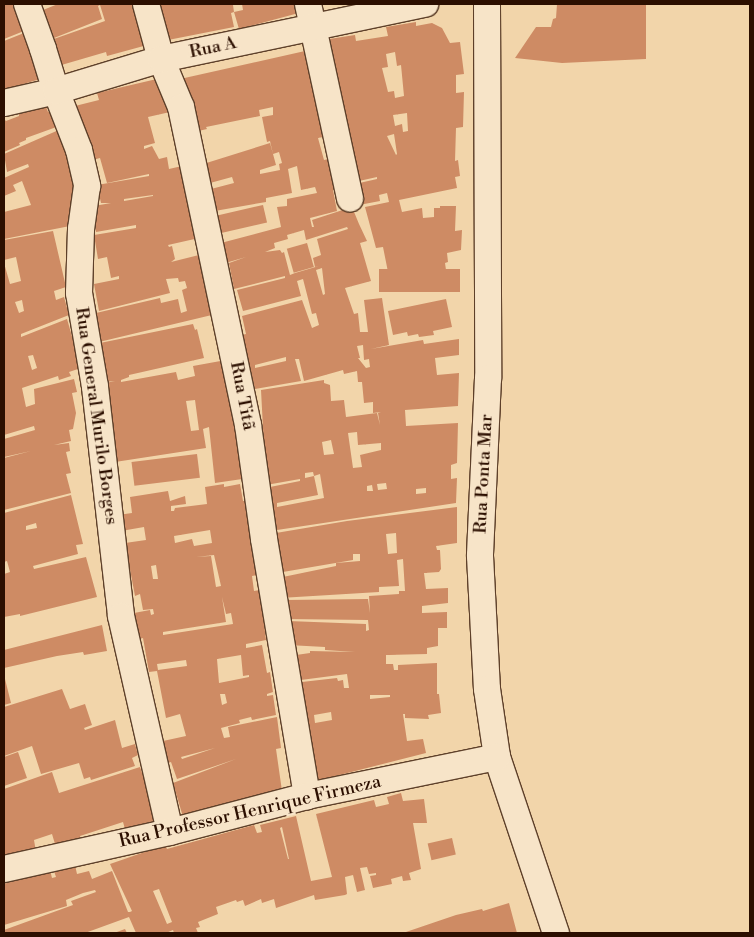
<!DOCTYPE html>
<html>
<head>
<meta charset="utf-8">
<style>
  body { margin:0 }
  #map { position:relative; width:754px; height:937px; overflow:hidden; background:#f2d5aa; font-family:"Libre Bodoni",serif }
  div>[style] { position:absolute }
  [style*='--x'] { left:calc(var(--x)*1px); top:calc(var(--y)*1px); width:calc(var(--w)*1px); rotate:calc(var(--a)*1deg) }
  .building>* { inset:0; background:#ce8b64; transform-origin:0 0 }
  .roads { filter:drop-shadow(1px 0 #5e402a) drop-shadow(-1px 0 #5e402a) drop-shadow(0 1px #5e402a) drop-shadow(0 -1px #5e402a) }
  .street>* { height:26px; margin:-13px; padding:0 13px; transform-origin:13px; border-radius:13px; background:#f7e4c8 }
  span { translate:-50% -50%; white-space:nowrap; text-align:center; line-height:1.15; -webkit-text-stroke:4.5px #f7e4c8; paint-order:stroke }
  .street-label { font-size:18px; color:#2c0f00 }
  .frame { position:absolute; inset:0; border:5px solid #2c0f00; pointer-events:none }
</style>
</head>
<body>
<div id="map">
  <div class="building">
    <i style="clip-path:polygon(4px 4px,14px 4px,24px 31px,4px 39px)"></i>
    <i style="clip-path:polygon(58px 4px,139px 4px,151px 44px,107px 56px,106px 52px,58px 66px,51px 40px,105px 21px,100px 5px,98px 6px,102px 19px,54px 38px,52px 32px,44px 35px,43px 10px)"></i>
    <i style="clip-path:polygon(159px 4px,236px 4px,233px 5px,234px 12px,243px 10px,242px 4px,301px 4px,302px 7px,295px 14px,239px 29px,234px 12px,231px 13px,234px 27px,168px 40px)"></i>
    <i style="clip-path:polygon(557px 4px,646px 4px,646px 59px,562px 63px,515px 58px,536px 27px,551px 27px,553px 19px,556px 18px)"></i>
    <i style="clip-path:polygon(evenodd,416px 22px,416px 26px,432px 23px,442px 28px,450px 43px,460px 42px,464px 74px,456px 75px,456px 93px,464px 92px,463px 127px,456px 128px,455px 161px,458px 160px,460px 176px,455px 177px,457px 188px,399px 200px,402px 212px,422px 208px,423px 218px,434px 217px,434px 208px,440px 208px,440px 206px,456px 206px,455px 231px,462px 230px,461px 250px,447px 253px,448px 262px,445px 263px,446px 270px,394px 282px,393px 277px,389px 277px,383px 247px,376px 248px,365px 207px,389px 202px,387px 193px,379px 195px,380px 201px,359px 205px,355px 184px,377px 179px,377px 177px,359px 181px,323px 40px,355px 35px,356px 41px,388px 36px,386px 27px,416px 22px,395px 52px,397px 66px,401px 65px,404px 96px,395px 98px,394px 91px,388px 92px,382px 68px,388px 67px,386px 54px,395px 52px,416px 22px,407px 113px,408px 131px,403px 132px,402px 124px,395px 126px,393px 115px,407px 113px,416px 22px,394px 134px,397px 154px,396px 155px,387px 136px,394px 134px)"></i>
    <i style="clip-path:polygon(24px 33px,40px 79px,4px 90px,4px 41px)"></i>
    <i style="clip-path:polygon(evenodd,305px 51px,327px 136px,318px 138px,324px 160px,333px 158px,340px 188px,333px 190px,337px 211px,310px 218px,312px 227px,314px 227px,312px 220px,352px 207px,359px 224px,367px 241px,360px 243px,371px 281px,345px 288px,354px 314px,358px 313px,360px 332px,368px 332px,364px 300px,382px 298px,389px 345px,371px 349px,423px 340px,424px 344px,459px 339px,459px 355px,435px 358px,437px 375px,459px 373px,458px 406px,405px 410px,406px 426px,458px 423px,457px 463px,451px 465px,451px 479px,457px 478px,456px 503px,277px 530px,276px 528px,269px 529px,265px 488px,300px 481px,300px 479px,266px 485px,261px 390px,324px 380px,324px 383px,330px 385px,331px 401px,344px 400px,346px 417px,377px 413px,380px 425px,378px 413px,381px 412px,373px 413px,373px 402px,364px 403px,362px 382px,358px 382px,357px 371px,344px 374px,343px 370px,304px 381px,299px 359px,295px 359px,301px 381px,255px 389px,242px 335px,246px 334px,242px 316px,302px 300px,312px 328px,319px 325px,316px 313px,312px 314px,303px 279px,297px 281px,301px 296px,243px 311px,237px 290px,285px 278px,285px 276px,234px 289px,229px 263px,246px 257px,222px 264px,217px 244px,281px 227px,277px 207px,287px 206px,287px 199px,317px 193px,315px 187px,301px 190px,297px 166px,288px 169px,292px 193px,266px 198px,266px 202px,209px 212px,200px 165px,270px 143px,276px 165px,260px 170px,260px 174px,280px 170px,279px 164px,282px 163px,279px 152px,273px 154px,270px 141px,267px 142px,262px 117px,273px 115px,273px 107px,259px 110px,260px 116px,206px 127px,207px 129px,194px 132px,180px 79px,305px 51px,232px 177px,234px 183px,211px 189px,210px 183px,232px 177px,305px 51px,347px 227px,348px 229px,317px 239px,321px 255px,313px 258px,315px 267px,319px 266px,295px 273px,290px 275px,284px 252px,282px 253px,280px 250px,265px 252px,275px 248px,274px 243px,288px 239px,287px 235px,304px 230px,306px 240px,347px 227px,305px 51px,322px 268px,325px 294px,323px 295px,316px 270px,322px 268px,305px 51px,363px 345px,364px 360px,369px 359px,370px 367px,366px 368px,358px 358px,360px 358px,357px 346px,363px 345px,305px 51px,286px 357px,286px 361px,255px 368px,255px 365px,286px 357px,305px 51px,357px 432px,358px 445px,381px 443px,381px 450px,360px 455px,362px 467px,353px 468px,348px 433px,357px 432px,305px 51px,331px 440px,334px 454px,324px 455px,322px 442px,331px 440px,305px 51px,313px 472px,314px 476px,320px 474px,324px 498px,277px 507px,277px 503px,318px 495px,314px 476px,305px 478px,305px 473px,313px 472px,305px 51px,386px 483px,387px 489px,378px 490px,377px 484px,386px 483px,305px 51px,372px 485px,373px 491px,367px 491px,367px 486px,372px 485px,305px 51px,426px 488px,426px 493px,416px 494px,416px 489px,426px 488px)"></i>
    <i style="clip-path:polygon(evenodd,161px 78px,170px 112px,148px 117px,155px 143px,144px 146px,144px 149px,152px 146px,159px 159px,167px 157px,169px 169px,182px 166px,199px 238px,168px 245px,169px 247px,172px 246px,175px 259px,171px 262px,203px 254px,216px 314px,99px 342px,96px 313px,160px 298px,161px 303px,178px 299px,181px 313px,187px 311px,182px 290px,187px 288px,185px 281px,179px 282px,178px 278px,166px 279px,170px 293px,99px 311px,94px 284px,119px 279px,119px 276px,111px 278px,107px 257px,98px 259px,94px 235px,136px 228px,136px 225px,96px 232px,93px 215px,94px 206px,111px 203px,101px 203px,97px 185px,149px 176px,149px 174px,107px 183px,100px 158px,89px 161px,71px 107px,99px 100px,97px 93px,161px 78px,153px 195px,153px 196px,124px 201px,124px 199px,153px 195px)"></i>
    <i style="clip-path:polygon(45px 104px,48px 112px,56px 109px,62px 125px,26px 138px,26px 140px,19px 143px,20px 145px,4px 152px,4px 119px,6px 121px,19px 116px,19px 113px)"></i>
    <i style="clip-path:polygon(61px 129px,80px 175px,70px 226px,4px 239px,4px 212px,31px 205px,22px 181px,13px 185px,16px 191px,4px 196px,4px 178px,29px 167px,28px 164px,7px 172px,4px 154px)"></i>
    <i style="left:263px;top:205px;width:18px;height:47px;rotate:77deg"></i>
    <i style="clip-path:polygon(evenodd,53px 231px,66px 287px,54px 291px,56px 300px,64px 297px,69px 315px,21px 334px,21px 337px,67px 319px,81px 368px,69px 372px,71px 376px,59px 380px,58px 376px,22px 388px,26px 407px,35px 404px,34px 389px,74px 379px,77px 392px,72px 393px,76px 413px,73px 429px,69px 430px,71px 441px,54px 445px,69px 443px,70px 451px,66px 452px,71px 473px,66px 474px,71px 493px,4px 510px,4px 458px,31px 451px,4px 457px,4px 439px,35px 430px,34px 426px,4px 435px,4px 263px,10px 284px,21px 281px,16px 257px,4px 260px,4px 240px,53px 231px,22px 300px,24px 311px,19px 313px,15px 302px,22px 300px,53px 231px,33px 355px,37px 368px,32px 370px,28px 356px,33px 355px)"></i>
    <i style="left:307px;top:243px;width:25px;height:21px;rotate:74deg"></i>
    <i style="left:460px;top:269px;width:23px;height:81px;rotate:90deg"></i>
    <i style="clip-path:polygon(446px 299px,452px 327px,433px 331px,434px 335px,419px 337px,418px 334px,408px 336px,407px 332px,393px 335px,388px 311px)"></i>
    <i style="clip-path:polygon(evenodd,193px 324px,195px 330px,197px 329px,204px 358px,129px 375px,129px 377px,121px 380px,121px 382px,176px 372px,178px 380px,195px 376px,193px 366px,226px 360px,249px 478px,215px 483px,209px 427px,203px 429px,206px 448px,115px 462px,106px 383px,115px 381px,105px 382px,100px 343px,193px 324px,195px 400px,199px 430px,191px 431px,186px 401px,195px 400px)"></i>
    <i style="left:197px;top:454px;width:24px;height:66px;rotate:83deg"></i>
    <i style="clip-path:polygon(evenodd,224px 484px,224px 487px,240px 484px,243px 501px,249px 501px,258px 575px,252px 576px,254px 591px,260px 590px,266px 640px,246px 644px,246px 648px,262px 645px,267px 673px,270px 672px,273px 692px,267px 694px,267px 696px,273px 695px,276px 715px,252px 720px,251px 717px,239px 720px,240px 723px,221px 728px,224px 738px,230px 737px,228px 727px,277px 717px,281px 748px,276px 749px,282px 791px,183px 817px,173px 783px,236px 759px,177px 779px,171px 762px,168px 763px,163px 741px,186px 736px,180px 714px,166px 718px,157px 671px,149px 672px,143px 638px,139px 639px,134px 613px,150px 610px,151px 615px,154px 614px,153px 609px,143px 610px,140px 594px,135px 596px,125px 543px,146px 540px,144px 527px,121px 531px,118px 515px,132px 513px,130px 497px,168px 491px,170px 501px,185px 496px,186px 504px,171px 506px,171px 511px,174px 511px,175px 508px,207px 504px,205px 487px,224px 484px,210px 530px,212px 543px,194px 546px,192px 539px,175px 543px,174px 536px,210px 530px,224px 484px,214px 555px,221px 586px,216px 587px,211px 556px,196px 557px,214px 555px,224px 484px,156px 565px,158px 579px,153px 579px,151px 566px,156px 565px,224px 484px,222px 597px,226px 614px,231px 613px,233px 624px,163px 635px,163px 632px,226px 622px,222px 597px,224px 484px,241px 655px,243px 676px,249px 675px,249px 677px,219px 683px,217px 659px,241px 655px,224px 484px,186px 660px,187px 666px,158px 670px,157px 664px,186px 660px,224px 484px,220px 694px,225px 694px,227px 703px,222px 705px,220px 694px,224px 484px,215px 748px,182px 759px,181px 757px,215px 748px)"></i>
    <i style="clip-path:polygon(evenodd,71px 495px,83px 544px,76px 545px,78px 554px,33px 566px,34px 569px,86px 557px,97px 597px,20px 616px,20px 614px,4px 617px,4px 574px,10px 572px,7px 561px,4px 562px,4px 513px,71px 495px,36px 523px,37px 528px,26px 530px,26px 526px,36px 523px)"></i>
    <i style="clip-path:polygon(evenodd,457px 507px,457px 543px,436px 546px,437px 550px,440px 550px,441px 569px,439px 572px,424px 573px,426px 589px,448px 588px,448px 603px,422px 606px,422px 613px,447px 612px,447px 628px,438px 628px,438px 646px,427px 648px,427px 654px,386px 655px,386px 664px,393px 664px,394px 670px,398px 670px,398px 665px,437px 663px,437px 694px,439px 694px,441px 713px,428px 715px,429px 719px,405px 718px,405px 714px,403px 714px,407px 741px,423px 739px,426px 753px,308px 783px,293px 683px,337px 678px,338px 681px,343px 680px,344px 688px,349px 688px,347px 674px,293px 681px,289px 656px,310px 653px,310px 651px,355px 652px,325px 650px,325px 647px,288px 645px,288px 621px,366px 624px,366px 631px,369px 630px,368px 620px,285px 619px,285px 600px,368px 599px,370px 613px,369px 596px,399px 594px,399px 591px,405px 591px,403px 559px,397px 560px,399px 586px,379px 587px,379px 592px,280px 598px,278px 578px,336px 566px,336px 563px,360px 561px,360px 554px,353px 554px,353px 560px,277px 573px,270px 534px,347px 521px,457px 507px,396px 533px,397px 553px,388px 554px,386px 534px,396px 533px,457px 507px,370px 695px,390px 695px,390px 697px,370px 699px,370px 695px,457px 507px,331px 712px,332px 720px,315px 723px,314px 715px,331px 712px)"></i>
    <i style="clip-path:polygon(102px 625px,107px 651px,84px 655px,83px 652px,57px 656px,4px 668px,4px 650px)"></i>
    <i style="clip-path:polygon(4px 675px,11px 703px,4px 705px)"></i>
    <i style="clip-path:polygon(62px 689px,70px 709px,85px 704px,92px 725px,84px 728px,85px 730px,115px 720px,122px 748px,135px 744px,138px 755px,132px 758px,135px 766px,91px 780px,90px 777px,84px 779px,79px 763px,41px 774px,32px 746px,4px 756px,4px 707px)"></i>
    <i style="clip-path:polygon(18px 752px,27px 778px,4px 786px,4px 757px)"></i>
    <i style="clip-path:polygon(140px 767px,158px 820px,125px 829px,123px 822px,80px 836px,81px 841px,64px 846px,63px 842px,55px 844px,52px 834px,34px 840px,36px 852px,4px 859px,4px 789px,52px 772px,59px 793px)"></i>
    <i style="clip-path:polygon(evenodd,401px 793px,403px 801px,424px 799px,427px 823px,413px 823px,421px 869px,409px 873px,411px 880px,403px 881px,402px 876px,391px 879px,392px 884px,373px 888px,370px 876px,376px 875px,376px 873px,369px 874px,367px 867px,360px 868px,365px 890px,357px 892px,353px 875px,345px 877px,347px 894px,345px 895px,315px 900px,314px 895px,276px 908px,274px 899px,262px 903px,261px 899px,245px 906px,243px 900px,237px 902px,236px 900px,216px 907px,218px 914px,198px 922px,200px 927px,196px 928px,198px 933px,174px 933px,173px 930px,166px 933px,136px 933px,129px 917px,85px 933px,4px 933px,4px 930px,73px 905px,71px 901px,96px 892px,95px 890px,83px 893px,66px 900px,67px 906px,4px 925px,4px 884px,50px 870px,52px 878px,56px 877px,54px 871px,75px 865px,77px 874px,89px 871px,92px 879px,112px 871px,128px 912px,130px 912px,132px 911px,110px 864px,165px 845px,167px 849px,254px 825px,257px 833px,262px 832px,260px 825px,296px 816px,311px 881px,332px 877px,316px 814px,374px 800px,376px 807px,389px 804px,387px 797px,401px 793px,282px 827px,289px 859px,288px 859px,280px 828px,282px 827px,401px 793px,159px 889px,172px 922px,167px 924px,153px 891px,159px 889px)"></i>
    <i style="left:452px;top:838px;width:17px;height:25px;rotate:77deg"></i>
    <i style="clip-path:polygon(509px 903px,517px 933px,403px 933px,456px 915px,482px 909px,483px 911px)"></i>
    <i style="clip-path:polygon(125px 929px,127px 933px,114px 933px)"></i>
  </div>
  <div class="roads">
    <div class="street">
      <i style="--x:27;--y:4;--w:48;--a:70.4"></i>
      <i style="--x:43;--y:49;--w:44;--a:72.8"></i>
      <i style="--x:56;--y:91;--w:63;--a:68.7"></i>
      <i style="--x:79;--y:150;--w:37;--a:77"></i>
      <i style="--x:87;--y:186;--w:43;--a:97.9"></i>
      <i style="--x:81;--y:229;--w:64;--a:91.8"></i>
      <i style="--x:79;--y:293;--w:95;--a:80.3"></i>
      <i style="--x:95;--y:387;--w:230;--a:83.5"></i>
      <i style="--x:121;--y:616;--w:221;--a:77.2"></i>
      <i style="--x:146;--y:4;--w:57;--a:74.7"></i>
      <i style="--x:161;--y:59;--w:52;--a:67.4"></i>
      <i style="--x:181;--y:107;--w:325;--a:78.1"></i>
      <i style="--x:248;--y:425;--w:115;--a:82"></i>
      <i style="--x:264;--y:539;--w:261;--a:80.5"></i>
      <i style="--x:308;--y:4;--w:199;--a:77.8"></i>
      <i style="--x:487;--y:4;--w:374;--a:89.8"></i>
      <i style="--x:488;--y:378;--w:178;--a:92.6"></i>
      <i style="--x:480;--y:556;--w:133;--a:87"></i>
      <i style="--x:487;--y:689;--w:69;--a:81.6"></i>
      <i style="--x:497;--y:757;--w:186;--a:71.5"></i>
      <i style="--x:4;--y:103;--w:53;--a:-13"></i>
      <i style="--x:56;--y:91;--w:110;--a:-16.9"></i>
      <i style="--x:161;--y:59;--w:270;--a:-11.8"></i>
      <i style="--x:4;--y:869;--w:170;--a:-12.6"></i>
      <i style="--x:170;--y:832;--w:142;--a:-14.7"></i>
      <i style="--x:307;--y:796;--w:194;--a:-11.6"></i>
    </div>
  </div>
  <div class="street-label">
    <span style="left:213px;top:48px;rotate:-12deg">Rua A</span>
    <span style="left:242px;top:396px;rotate:79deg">Rua Titã</span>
    <span style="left:96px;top:416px;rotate:82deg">Rua General Murilo Borges</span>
    <span style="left:484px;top:474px;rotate:-87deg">Rua Ponta Mar</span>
    <span style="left:250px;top:812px;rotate:-13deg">Rua Professor Henrique Firmeza</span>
  </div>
  <div class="frame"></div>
</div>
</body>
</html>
